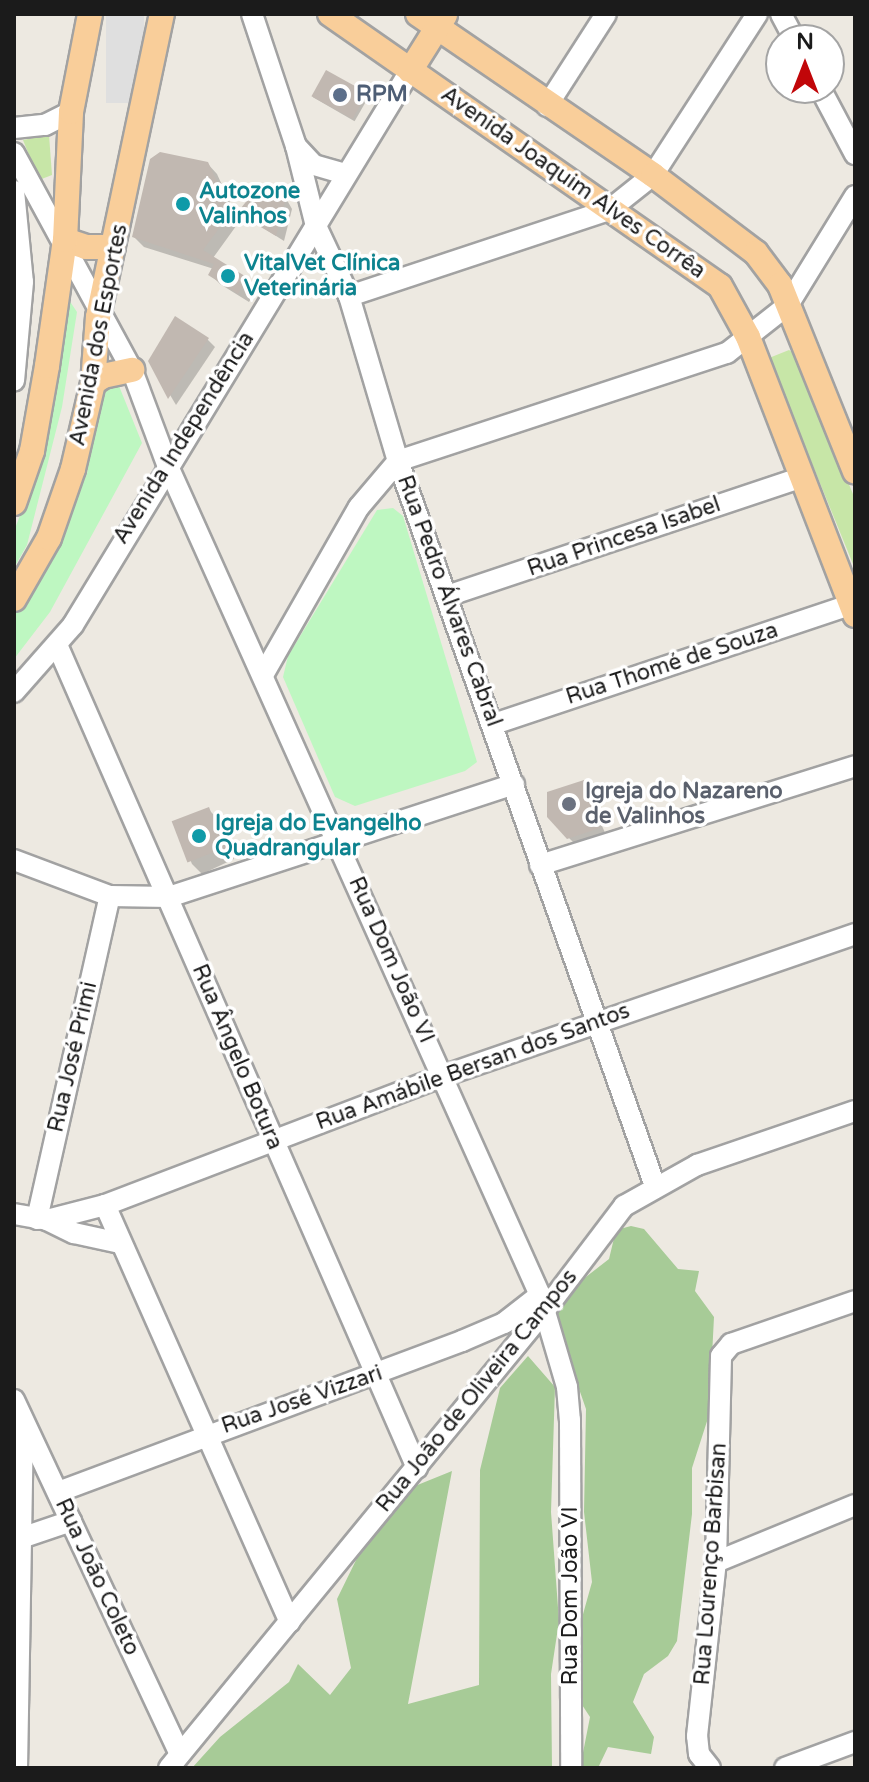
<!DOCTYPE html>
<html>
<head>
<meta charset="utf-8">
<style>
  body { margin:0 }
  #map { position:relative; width:869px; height:1782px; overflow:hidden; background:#ede9e1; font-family:"Varela Round",sans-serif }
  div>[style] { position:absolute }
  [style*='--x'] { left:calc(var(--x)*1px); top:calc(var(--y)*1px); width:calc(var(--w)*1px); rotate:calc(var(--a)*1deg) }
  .grass>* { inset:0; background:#c7e6a7 }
  .forest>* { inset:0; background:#a7cb97 }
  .park>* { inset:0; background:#bef7c1 }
  .parking>* { inset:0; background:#dfdfdf; transform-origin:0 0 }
  .shadow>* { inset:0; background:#0003; transform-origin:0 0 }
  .building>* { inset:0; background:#c1b8b1; transform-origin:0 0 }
  .roads { filter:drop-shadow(2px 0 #a2a2a2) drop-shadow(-2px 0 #a2a2a2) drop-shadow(0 2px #a2a2a2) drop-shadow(0 -2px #a2a2a2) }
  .minor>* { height:20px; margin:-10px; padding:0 10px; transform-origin:10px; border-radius:10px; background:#fff }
  .major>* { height:24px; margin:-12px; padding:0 12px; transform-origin:12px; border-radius:12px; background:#f9ce9a }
  .dots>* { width:22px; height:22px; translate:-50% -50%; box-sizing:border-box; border:4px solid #fff; border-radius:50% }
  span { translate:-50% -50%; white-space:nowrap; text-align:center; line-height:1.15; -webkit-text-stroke:7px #fff; paint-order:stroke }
  .service-label { font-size:22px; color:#4e5e75; font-weight:700 }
  .left { translate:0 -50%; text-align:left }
  .street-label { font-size:22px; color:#1b1b1b }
  .culture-label { font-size:22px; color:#0d838f; font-weight:700 }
  .worship-label { font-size:22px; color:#5b616d; font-weight:700 }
  .frame { position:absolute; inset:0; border:16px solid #1b1b1b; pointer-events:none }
  .north { position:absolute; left:765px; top:24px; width:80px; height:80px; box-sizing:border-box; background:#fff; border:2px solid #a4a4a4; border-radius:50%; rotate:0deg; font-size:22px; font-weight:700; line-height:32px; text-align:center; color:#1b1b1b }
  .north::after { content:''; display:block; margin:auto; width:28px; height:36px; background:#c10609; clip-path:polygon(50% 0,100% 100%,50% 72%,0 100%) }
</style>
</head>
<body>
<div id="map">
  <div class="grass">
    <i style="clip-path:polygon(49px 135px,52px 175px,39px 180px,23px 140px)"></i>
    <i style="clip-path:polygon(789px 350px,796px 355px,855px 499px,855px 569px,769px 358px)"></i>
  </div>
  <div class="forest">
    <i style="clip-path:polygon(631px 1226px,644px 1229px,678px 1269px,699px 1271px,695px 1291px,714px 1317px,709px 1415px,692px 1468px,692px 1514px,677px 1641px,668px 1656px,644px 1674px,633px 1702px,654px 1737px,651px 1754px,608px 1747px,598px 1768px,580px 1768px,590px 1717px,569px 1685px,573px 1650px,592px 1582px,584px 1512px,586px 1409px,554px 1317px,564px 1294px,609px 1259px,616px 1230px)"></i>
    <i style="clip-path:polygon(528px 1356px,555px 1387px,551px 1512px,559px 1621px,551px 1674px,552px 1768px,192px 1768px,220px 1737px,289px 1682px,298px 1664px,330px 1695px,351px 1668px,337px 1599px,360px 1552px,415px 1486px,452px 1471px,408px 1704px,479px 1685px,480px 1470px,500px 1388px)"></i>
  </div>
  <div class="park">
    <i style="clip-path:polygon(63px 291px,77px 312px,62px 407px,27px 545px,14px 568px,14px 531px,35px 477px)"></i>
    <i style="clip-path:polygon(117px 381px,142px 443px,50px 612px,14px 659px,14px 617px,87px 474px,97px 389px)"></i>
    <i style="clip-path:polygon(393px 508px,403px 516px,477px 762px,465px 771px,355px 806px,335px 797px,283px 677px,288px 656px,377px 510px)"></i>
  </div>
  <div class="parking">
    <i style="left:106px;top:14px;width:38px;height:89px"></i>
  </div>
  <div class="shadow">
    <i style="left:327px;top:73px;width:48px;height:28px;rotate:30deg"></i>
    <i style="clip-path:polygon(207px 163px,217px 174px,239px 222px,213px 258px,257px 289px,249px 302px,220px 284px,210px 274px,214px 269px,144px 247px,134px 237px)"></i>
    <i style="clip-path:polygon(279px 186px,292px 209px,284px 241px,240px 213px)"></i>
    <i style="clip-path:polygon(207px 339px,215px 347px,176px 405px,150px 361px)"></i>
    <i style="clip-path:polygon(583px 782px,606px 835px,576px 845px,568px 837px)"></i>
    <i style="clip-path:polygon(209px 810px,219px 820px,234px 859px,202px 874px,192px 864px,176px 825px)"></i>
  </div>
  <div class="building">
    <i style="left:326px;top:70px;width:47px;height:30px;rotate:29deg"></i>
    <i style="clip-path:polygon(160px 152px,208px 162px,231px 212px,203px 250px,248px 278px,238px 294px,208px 275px,214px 264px,132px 237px,150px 159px)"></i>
    <i style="clip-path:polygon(280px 183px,285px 201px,276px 236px,237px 213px,253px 193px)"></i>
    <i style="clip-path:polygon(175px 316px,209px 338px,168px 399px,148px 361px)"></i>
    <i style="clip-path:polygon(584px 780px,600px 828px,567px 839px,547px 817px,547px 792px)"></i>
    <i style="left:209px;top:807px;width:44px;height:40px;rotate:69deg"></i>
  </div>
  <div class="roads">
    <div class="minor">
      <i style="--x:252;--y:14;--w:139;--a:71.6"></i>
      <i style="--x:296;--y:146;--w:82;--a:76"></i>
      <i style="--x:316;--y:226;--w:77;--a:64.8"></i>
      <i style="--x:349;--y:296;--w:172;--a:73.5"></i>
      <i style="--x:398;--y:461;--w:769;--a:70.48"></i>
      <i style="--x:781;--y:14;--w:30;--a:62"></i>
      <i style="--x:820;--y:88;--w:75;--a:62.1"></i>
      <i style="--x:547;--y:106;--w:109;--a:-57.3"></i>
      <i style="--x:14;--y:128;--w:31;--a:-6"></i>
      <i style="--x:45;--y:125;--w:29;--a:-27"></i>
      <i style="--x:296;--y:146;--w:26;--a:47"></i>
      <i style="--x:314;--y:165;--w:33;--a:16"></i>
      <i style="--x:14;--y:153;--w:247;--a:61.5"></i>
      <i style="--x:132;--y:370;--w:100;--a:69.6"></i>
      <i style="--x:167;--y:464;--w:911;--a:65.83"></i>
      <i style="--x:540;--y:1295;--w:96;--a:73.6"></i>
      <i style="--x:567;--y:1387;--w:33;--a:85"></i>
      <i style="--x:570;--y:1420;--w:348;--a:89.8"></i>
      <i style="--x:14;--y:191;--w:91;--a:84.4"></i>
      <i style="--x:23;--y:282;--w:99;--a:95.2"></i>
      <i style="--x:349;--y:296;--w:274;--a:-18.3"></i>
      <i style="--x:609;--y:210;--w:56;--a:-38.5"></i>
      <i style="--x:653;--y:175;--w:192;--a:-57.1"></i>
      <i style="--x:450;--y:595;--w:368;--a:-18.5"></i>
      <i style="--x:58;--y:647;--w:896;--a:66.38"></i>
      <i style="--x:263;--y:675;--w:193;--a:-60.3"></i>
      <i style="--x:359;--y:507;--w:60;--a:-49.7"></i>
      <i style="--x:398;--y:461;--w:346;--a:-18.2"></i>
      <i style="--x:727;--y:353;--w:78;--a:-38.2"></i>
      <i style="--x:788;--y:305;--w:128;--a:-58.4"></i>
      <i style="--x:14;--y:692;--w:89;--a:-48.6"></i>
      <i style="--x:73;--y:625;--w:648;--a:-58.69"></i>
      <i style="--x:494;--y:724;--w:375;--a:-18.5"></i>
      <i style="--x:14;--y:860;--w:103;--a:20.6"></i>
      <i style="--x:110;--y:896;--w:59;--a:1"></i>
      <i style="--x:169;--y:897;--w:363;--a:-18.1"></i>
      <i style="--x:540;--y:865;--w:330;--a:-17.4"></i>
      <i style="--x:105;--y:1205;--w:456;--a:66.1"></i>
      <i style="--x:14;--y:1214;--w:34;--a:10"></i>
      <i style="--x:47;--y:1220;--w:60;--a:-14.5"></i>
      <i style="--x:105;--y:1205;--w:362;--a:-20.9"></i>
      <i style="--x:443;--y:1076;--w:436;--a:-19"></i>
      <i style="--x:37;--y:1219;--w:331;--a:-77.3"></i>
      <i style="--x:47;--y:1220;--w:30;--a:26"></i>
      <i style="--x:74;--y:1233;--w:47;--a:12.3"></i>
      <i style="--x:14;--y:1400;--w:391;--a:64.9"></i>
      <i style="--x:58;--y:1492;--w:431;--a:-20.5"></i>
      <i style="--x:462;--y:1341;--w:46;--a:-23.2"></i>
      <i style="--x:504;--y:1323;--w:46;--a:-37.9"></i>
      <i style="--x:21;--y:1538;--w:53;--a:-18.8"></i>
      <i style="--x:716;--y:1562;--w:150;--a:-22.3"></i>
      <i style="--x:17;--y:1768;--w:342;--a:-89"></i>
      <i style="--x:169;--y:1768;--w:593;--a:-50.62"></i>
      <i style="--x:545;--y:1310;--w:131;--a:-52.8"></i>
      <i style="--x:624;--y:1206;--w:84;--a:-29.3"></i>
      <i style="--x:697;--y:1165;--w:167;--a:-18.9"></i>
      <i style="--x:710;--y:1768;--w:18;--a:-128"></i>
      <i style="--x:699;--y:1754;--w:18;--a:-96"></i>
      <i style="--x:697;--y:1736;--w:175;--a:-83.8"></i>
      <i style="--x:716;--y:1562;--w:206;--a:-88.6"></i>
      <i style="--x:721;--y:1356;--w:16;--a:-50"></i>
      <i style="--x:731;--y:1344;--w:131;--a:-19.1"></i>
      <i style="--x:785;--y:1768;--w:75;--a:-20.4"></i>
    </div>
    <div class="major">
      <i style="--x:330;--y:14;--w:475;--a:34.9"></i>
      <i style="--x:720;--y:286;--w:58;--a:61.2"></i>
      <i style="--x:748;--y:337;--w:298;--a:68.9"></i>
      <i style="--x:418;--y:14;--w:285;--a:34.4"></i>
      <i style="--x:653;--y:175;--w:129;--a:37.1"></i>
      <i style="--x:756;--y:253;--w:40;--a:53"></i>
      <i style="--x:780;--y:285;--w:201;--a:68.1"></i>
      <i style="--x:410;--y:71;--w:66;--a:-58"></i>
      <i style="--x:65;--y:240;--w:22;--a:18"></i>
      <i style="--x:86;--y:247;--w:27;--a:0"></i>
      <i style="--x:93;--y:383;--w:12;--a:-35"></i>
      <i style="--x:103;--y:376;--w:30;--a:-12"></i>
      <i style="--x:14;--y:503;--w:55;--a:-70.9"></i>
      <i style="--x:32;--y:451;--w:86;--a:-80"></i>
      <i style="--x:47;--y:366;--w:127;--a:-81.9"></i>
      <i style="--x:65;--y:240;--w:128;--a:-87.3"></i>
      <i style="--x:71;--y:112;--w:100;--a:-79"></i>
      <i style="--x:14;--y:599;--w:70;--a:-60.2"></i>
      <i style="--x:49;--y:538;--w:73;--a:-70.8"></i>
      <i style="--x:73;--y:469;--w:88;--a:-76.9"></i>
      <i style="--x:93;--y:383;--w:66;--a:-85.7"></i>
      <i style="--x:98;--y:317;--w:310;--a:-78.1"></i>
    </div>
  </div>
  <div class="dots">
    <i style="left:340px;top:95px;background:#5c6f8a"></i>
    <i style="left:183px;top:204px;background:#0f9aa8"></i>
    <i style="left:228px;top:276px;background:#0f9aa8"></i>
    <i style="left:569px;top:804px;background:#6b7280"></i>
    <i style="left:199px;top:836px;background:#0f9aa8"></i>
  </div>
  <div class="service-label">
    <span class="left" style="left:356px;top:95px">RPM</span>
  </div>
  <div class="street-label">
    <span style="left:573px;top:183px;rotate:35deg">Avenida Joaquim Alves Corrêa</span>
    <span style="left:99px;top:335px;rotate:-79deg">Avenida dos Esportes</span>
    <span style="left:184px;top:438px;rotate:-58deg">Avenida Independência</span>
    <span style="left:624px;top:537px;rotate:-19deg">Rua Princesa Isabel</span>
    <span style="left:449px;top:601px;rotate:70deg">Rua Pedro Álvares Cabral</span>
    <span style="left:672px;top:664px;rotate:-18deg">Rua Thomé de Souza</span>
    <span style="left:391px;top:960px;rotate:66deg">Rua Dom João VI</span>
    <span style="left:73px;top:1057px;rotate:-77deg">Rua José Primi</span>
    <span style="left:237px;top:1057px;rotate:67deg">Rua Ângelo Botura</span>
    <span style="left:473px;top:1067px;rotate:-20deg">Rua Amábile Bersan dos Santos</span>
    <span style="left:477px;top:1391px;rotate:-51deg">Rua João de Oliveira Campos</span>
    <span style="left:302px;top:1400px;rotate:-19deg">Rua José Vizzari</span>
    <span style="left:711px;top:1564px;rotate:-86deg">Rua Lourenço Barbisan</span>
    <span style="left:97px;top:1577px;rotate:65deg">Rua João Coleto</span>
    <span style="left:571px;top:1596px;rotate:-90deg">Rua Dom João VI</span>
  </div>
  <div class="culture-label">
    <span class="left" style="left:199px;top:204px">Autozone<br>Valinhos</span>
    <span class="left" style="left:244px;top:276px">VitalVet Clínica<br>Veterinária</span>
    <span class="left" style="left:215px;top:836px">Igreja do Evangelho<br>Quadrangular</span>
  </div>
  <div class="worship-label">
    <span class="left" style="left:585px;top:804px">Igreja do Nazareno<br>de Valinhos</span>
  </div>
  <div class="frame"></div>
  <div class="north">N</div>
</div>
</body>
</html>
